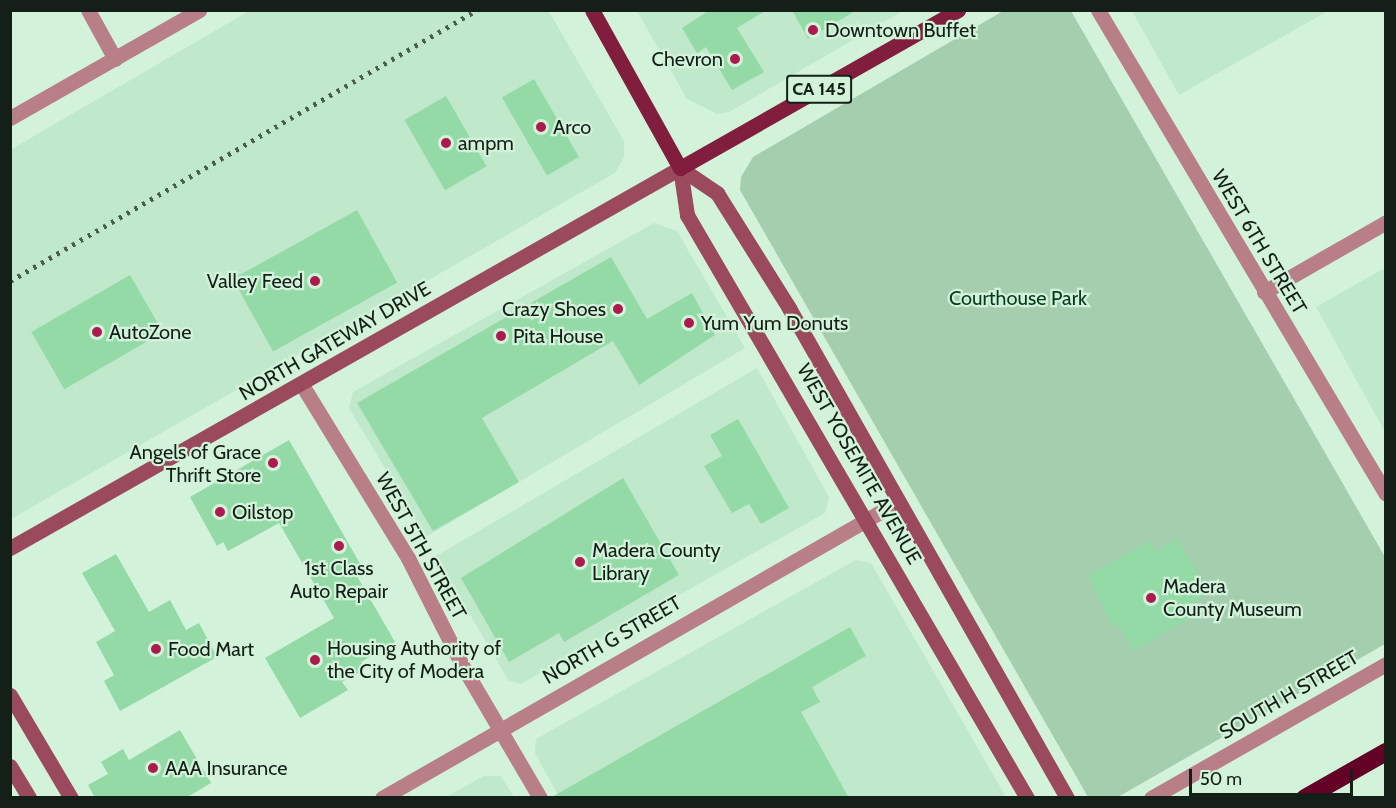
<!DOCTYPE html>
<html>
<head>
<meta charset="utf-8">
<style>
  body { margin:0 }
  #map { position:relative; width:1396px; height:808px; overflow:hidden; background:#d2f3da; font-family:Cabin,sans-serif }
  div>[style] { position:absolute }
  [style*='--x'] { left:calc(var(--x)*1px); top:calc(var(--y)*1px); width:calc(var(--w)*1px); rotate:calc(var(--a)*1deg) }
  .built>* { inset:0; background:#c0e8ca }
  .green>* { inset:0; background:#a5ceaf }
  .building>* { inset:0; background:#94daa7; transform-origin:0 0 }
  .minor>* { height:15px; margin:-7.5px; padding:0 7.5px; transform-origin:7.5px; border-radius:7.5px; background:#b87f89 }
  .secondary>* { height:15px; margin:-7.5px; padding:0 7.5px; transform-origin:7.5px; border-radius:7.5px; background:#9a4a5c }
  .primary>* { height:15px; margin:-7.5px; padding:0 7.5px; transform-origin:7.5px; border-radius:7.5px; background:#821e3d }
  .motorway>* { height:18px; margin:-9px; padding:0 9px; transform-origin:9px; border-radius:9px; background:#620026 }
  .rail>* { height:4.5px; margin-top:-2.25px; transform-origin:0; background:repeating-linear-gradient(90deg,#4a5c4e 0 3px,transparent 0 9px) }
  .dots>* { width:16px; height:16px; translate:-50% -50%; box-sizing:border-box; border:3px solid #d2f3da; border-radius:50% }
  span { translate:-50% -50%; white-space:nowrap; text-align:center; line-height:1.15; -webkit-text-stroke:4.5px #d2f3da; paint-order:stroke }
  .shield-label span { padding:2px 4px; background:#d2f3da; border:2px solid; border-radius:4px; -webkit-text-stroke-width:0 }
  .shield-label { font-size:18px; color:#142017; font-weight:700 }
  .poi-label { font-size:20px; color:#142017 }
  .left { translate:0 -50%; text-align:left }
  .right { translate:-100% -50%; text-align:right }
  .street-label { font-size:20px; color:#142017 }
  .park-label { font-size:20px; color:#053c1d }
  .frame { position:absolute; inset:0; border:12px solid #142017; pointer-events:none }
  .scale { position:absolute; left:1189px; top:769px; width:164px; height:27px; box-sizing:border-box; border:3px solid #142017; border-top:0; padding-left:8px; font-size:18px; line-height:21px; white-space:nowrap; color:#142017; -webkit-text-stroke:4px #d2f3da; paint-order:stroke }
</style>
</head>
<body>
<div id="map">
  <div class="built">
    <i style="clip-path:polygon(548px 10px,624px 141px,624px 157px,615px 173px,11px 519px,10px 150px,249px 11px)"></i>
    <i style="clip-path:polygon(637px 11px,903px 11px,729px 112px,717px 114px,687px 99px)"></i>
    <i style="clip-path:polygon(1132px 11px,1328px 11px,1179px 95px)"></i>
    <i style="clip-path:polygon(654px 223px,677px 231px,745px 348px,426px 537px,349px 408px,353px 392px)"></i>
    <i style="clip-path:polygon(1385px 268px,1385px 432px,1316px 307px)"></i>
    <i style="clip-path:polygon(757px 368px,829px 497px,825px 513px,521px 684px,508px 680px,436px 556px)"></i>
    <i style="clip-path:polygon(856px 560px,871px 563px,1006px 797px,559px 797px,535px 753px,536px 739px)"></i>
    <i style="clip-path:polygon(484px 776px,501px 776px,514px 797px,446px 797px)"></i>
  </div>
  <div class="green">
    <i style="clip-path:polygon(1003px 11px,1071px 11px,1385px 557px,1385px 644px,1118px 797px,1088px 797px,740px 190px,741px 177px,753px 157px)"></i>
  </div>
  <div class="building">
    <i style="clip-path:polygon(710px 10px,767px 10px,737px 28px,764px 72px,732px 90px,706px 47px,697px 53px,682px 28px)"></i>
    <i style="clip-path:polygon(792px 10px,857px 10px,808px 39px)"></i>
    <i style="left:534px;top:79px;width:90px;height:37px;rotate:60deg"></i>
    <i style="left:446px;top:96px;width:81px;height:48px;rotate:60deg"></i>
    <i style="left:357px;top:210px;width:83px;height:142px;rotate:61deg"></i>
    <i style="clip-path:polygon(611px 257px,647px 319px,692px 293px,715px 335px,639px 385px,613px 341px,482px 418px,519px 482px,433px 531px,357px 403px)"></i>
    <i style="left:130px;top:275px;width:66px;height:114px;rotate:60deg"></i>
    <i style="clip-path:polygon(738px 419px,789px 508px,761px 524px,749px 504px,732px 513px,704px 466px,722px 456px,710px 435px)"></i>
    <i style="clip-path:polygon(289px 440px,362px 567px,354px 571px,395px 642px,361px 662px,365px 669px,342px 682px,348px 690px,300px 718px,265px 658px,334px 618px,279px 523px,228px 551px,223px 542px,217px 546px,190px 497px)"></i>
    <i style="clip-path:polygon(623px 478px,679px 575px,564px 642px,559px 633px,509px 662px,461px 578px)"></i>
    <i style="clip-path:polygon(1177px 538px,1209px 593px,1186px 606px,1192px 617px,1133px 651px,1118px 625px,1113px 628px,1088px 576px,1150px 540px,1156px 551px)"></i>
    <i style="clip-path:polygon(116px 554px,149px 612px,170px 600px,186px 630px,199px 623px,217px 657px,120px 711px,104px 681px,114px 675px,96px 642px,115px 631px,82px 573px)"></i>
    <i style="clip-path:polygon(850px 627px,866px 656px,812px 687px,820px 702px,801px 712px,849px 798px,550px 798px)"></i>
    <i style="clip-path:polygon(180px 730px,211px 783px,186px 798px,95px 798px,88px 785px,108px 774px,101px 762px,123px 749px,129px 760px)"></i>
  </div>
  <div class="minor">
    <i style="--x:88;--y:10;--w:56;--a:61.1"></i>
    <i style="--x:1098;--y:10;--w:563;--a:59.25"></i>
    <i style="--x:10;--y:118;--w:218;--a:-29.7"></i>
    <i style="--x:1264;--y:292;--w:141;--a:-29.8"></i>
    <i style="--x:302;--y:385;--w:203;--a:58.5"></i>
    <i style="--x:408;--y:558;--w:120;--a:63.2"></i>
    <i style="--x:462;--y:665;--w:154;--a:59.6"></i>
    <i style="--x:382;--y:798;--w:593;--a:-29.85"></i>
    <i style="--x:1151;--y:798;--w:271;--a:-29.7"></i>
  </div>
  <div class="secondary">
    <i style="--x:680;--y:168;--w:45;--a:34"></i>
    <i style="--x:717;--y:193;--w:136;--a:57.9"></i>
    <i style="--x:789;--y:308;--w:563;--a:60.43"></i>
    <i style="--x:680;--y:168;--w:48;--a:81.5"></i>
    <i style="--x:687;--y:215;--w:675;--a:59.75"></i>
    <i style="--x:10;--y:548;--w:770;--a:-29.56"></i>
    <i style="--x:10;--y:695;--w:120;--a:59.4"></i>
    <i style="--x:10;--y:766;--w:37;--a:59"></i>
  </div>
  <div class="primary">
    <i style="--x:592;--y:10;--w:181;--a:60.9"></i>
    <i style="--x:680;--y:168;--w:320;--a:-29.6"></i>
  </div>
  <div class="motorway">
    <i style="--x:1305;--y:798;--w:93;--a:-29.6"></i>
  </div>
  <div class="rail">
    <i style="--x:10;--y:281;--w:540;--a:-30.13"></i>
  </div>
  <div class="dots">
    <i style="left:813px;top:30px;background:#ad1b4e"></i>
    <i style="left:735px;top:59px;background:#ad1b4e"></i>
    <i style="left:541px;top:127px;background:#ad1b4e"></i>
    <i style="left:446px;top:143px;background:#ad1b4e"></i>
    <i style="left:315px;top:281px;background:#ad1b4e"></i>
    <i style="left:618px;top:309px;background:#ad1b4e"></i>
    <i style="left:689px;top:323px;background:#ad1b4e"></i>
    <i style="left:97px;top:332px;background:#ad1b4e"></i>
    <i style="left:501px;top:336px;background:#ad1b4e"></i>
    <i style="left:273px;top:463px;background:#ad1b4e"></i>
    <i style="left:220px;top:512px;background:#ad1b4e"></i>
    <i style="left:339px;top:546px;background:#ad1b4e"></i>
    <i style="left:580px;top:562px;background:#ad1b4e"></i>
    <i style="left:1151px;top:598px;background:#ad1b4e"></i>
    <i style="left:156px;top:649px;background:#ad1b4e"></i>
    <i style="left:315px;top:660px;background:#ad1b4e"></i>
    <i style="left:153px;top:768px;background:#ad1b4e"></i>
  </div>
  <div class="shield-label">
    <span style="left:819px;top:89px">CA 145</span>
  </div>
  <div class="poi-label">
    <span class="left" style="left:825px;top:30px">Downtown Buffet</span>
    <span class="right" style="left:723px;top:59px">Chevron</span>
    <span class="left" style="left:553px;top:127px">Arco</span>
    <span class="left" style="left:458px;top:143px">ampm</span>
    <span class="right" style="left:303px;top:281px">Valley Feed</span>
    <span class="right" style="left:606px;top:309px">Crazy Shoes</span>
    <span class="left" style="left:701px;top:323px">Yum Yum Donuts</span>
    <span class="left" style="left:109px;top:332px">AutoZone</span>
    <span class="left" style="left:513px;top:336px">Pita House</span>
    <span class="right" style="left:261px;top:464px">Angels of Grace<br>Thrift Store</span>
    <span class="left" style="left:232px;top:512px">Oilstop</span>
    <span class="left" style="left:592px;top:562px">Madera County<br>Library</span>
    <span style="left:339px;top:580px">1st Class<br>Auto Repair</span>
    <span class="left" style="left:1163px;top:598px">Madera<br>County Museum</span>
    <span class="left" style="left:327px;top:660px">Housing Authority of<br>the City of Modera</span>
    <span class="left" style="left:168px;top:649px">Food Mart</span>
    <span class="left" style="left:165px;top:768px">AAA Insurance</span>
  </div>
  <div class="street-label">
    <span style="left:1259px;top:242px;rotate:59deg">WEST 6TH STREET</span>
    <span style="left:335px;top:341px;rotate:-30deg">NORTH GATEWAY DRIVE</span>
    <span style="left:859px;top:464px;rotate:60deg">WEST YOSEMITE AVENUE</span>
    <span style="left:421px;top:546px;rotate:61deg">WEST 5TH STREET</span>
    <span style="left:612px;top:640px;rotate:-30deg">NORTH G STREET</span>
    <span style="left:1289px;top:695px;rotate:-30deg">SOUTH H STREET</span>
  </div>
  <div class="park-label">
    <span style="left:1018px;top:298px">Courthouse Park</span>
  </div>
  <div class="frame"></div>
  <div class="scale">50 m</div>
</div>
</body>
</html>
